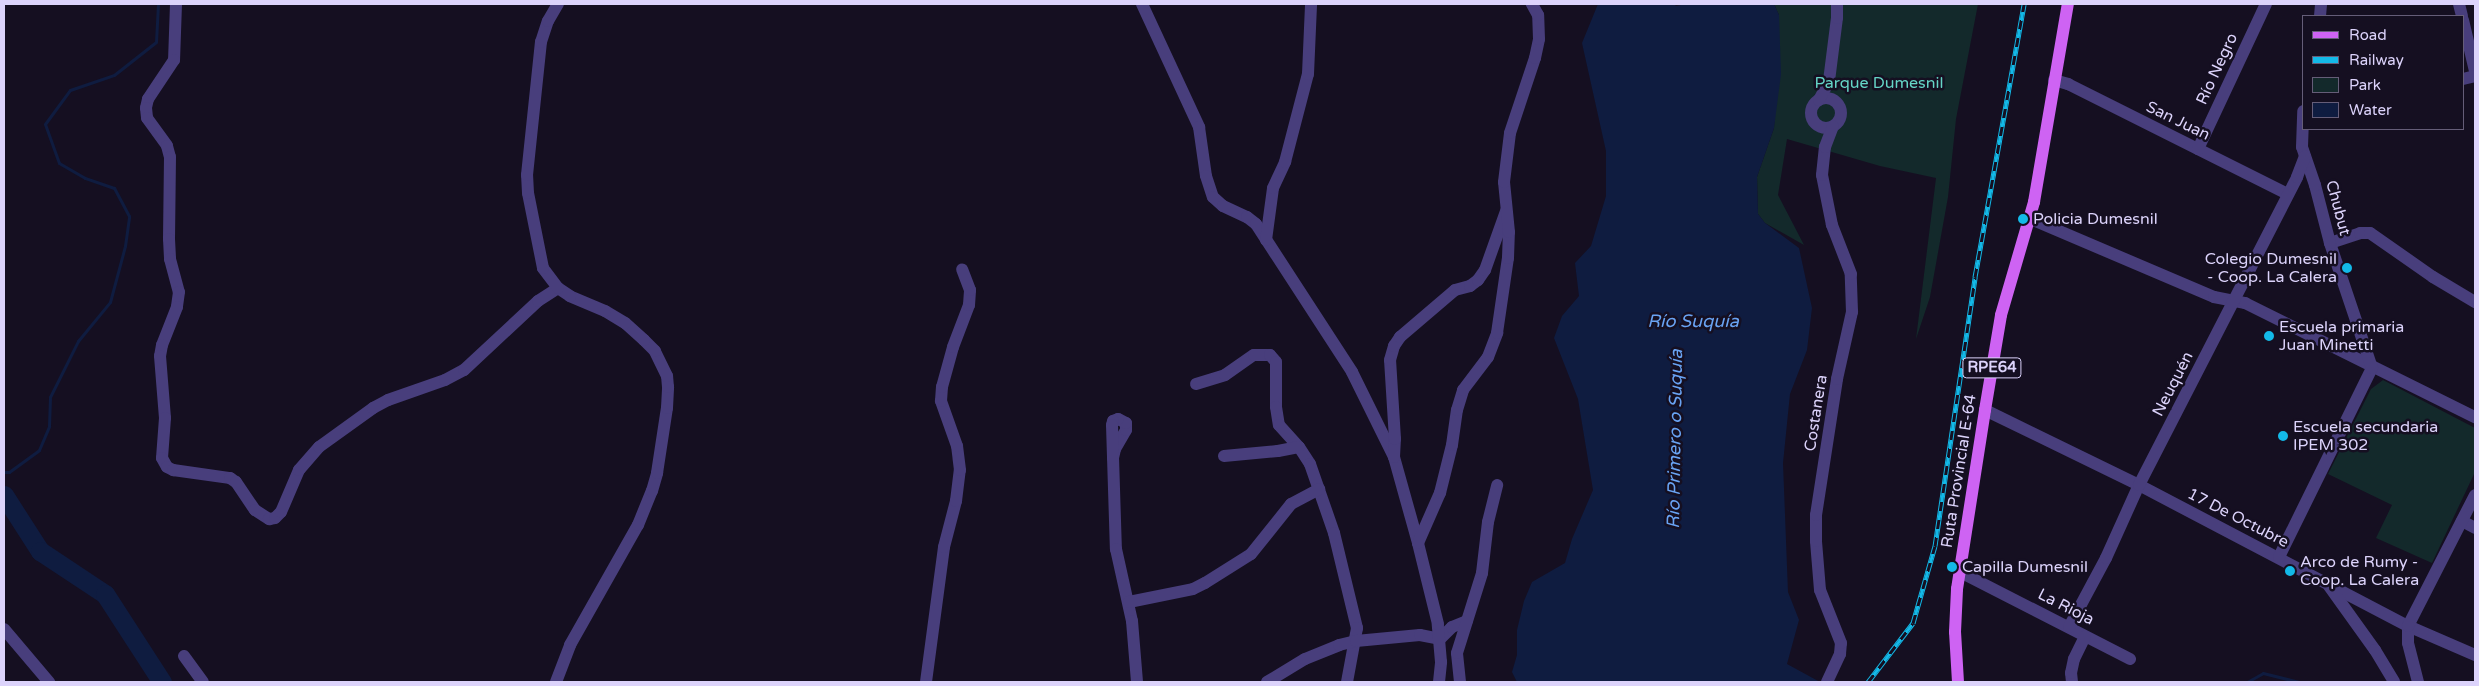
<!DOCTYPE html>
<html>
<head>
<meta charset="utf-8">
<style>
  body { margin:0 }
  #map { position:relative; width:2479px; height:686px; overflow:hidden; background:#150f21; font-family:"Varela Round",sans-serif }
  div>[style] { position:absolute }
  [style*='--x'] { left:calc(var(--x)*1px); top:calc(var(--y)*1px); width:calc(var(--w)*1px); rotate:calc(var(--a)*1deg) }
  .green>* { inset:0; background:#13292b }
  .water>* { inset:0; background:#0f1c40 }
  .stream>* { height:3px; margin:-1.5px; padding:0 1.5px; transform-origin:1.5px; border-radius:1.5px; background:#0f1c40 }
  .river>* { height:19px; margin:-9.5px; padding:0 9.5px; transform-origin:9.5px; border-radius:9.5px; background:#0f1c40 }
  .minor>* { height:12px; margin:-6px; padding:0 6px; transform-origin:6px; border-radius:6px; background:#483e7c }
  .minor>.ring { margin:-6px; padding:0; box-sizing:content-box; background:none; border:12px solid #483e7c; border-radius:50% }
  .major>* { height:12px; margin:-6px; padding:0 6px; transform-origin:6px; border-radius:6px; background:#ce63f3 }
  .rail>* { height:5px; margin-top:-2.5px; transform-origin:0; background:repeating-linear-gradient(90deg,#150f21 0 9px,#13b9e8 0 18px); box-sizing:border-box; border-block:1px solid #13b9e8 }
  .dots>* { width:14px; height:14px; translate:-50% -50%; box-sizing:border-box; border:2px solid #150f21; border-radius:50% }
  span { translate:-50% -50%; white-space:nowrap; text-align:center; line-height:1.15; -webkit-text-stroke:5px #150f21; paint-order:stroke }
  .shield-label span { padding:1px 4px; background:#150f21; border:1px solid; border-radius:4px; -webkit-text-stroke-width:0 }
  .shield-label { font-size:15px; color:#dcd3fb; font-weight:700 }
  .street-label { font-size:16px; color:#dcd3fb }
  .park-label { font-size:16px; color:#65d5c7 }
  .poi-label { font-size:16px; color:#dcd3fb }
  .left { translate:0 -50%; text-align:left }
  .right { translate:-100% -50%; text-align:right }
  .water-label { font-size:18px; color:#69a3f3; font-style:italic }
  .frame { position:absolute; inset:0; border:5px solid #dcd3fb; pointer-events:none }
  .legend { position:absolute; left:2302px; top:15px; width:162px; height:115px; box-sizing:border-box; background:#150f21; border:1px solid #655d78; margin:0; padding:6px 9px; list-style:none; font-size:15px; color:#dcd3fb }
  .legend li { display:flex; align-items:center; gap:10px; height:25px }
  .legend b { width:25px; border:1px solid #655d78 }
</style>
</head>
<body>
<div id="map">
  <div class="green">
    <i style="clip-path:polygon(1774px 4px,1978px 4px,1956px 119px,1948px 197px,1930px 297px,1916px 339px,1936px 178px,1880px 166px,1787px 139px,1778px 195px,1804px 245px,1765px 223px,1758px 214px,1757px 177px,1774px 128px,1779px 15px)"></i>
    <i style="clip-path:polygon(2383px 380px,2475px 428px,2475px 472px,2432px 563px,2376px 538px,2392px 505px,2328px 474px,2371px 389px)"></i>
  </div>
  <div class="water">
    <i style="clip-path:polygon(1598px 4px,1674px 4px,1676px 6px,1686px 4px,1774px 4px,1779px 15px,1781px 74px,1774px 128px,1757px 177px,1758px 214px,1765px 223px,1799px 248px,1812px 308px,1807px 350px,1790px 394px,1783px 463px,1788px 592px,1799px 620px,1787px 664px,1820px 682px,1517px 682px,1512px 672px,1517px 655px,1517px 630px,1524px 601px,1532px 582px,1565px 563px,1572px 539px,1593px 490px,1578px 399px,1554px 338px,1562px 316px,1579px 296px,1575px 263px,1591px 246px,1606px 196px,1606px 151px,1582px 43px)"></i>
  </div>
  <div class="stream">
    <i style="--x:4;--y:472;--w:5;--a:0"></i>
    <i style="--x:9;--y:472;--w:37;--a:-36"></i>
    <i style="--x:39;--y:450;--w:26;--a:-67"></i>
    <i style="--x:49;--y:426;--w:29;--a:-88"></i>
    <i style="--x:50;--y:397;--w:63;--a:-63.4"></i>
    <i style="--x:78;--y:341;--w:50;--a:-50.6"></i>
    <i style="--x:110;--y:302;--w:58;--a:-75"></i>
    <i style="--x:125;--y:246;--w:30;--a:-82"></i>
    <i style="--x:129;--y:216;--w:32;--a:-118"></i>
    <i style="--x:114;--y:188;--w:31;--a:-161"></i>
    <i style="--x:85;--y:178;--w:30;--a:-150"></i>
    <i style="--x:59;--y:163;--w:41;--a:-109.7"></i>
    <i style="--x:45;--y:124;--w:42;--a:-53.7"></i>
    <i style="--x:70;--y:90;--w:46;--a:-18.8"></i>
    <i style="--x:114;--y:75;--w:53;--a:-38.2"></i>
    <i style="--x:156;--y:42;--w:38;--a:-87"></i>
    <i style="--x:2247;--y:682;--w:18;--a:-29"></i>
    <i style="--x:2263;--y:673;--w:38;--a:14"></i>
  </div>
  <div class="river">
    <i style="--x:4;--y:495;--w:67;--a:57.3"></i>
    <i style="--x:40;--y:551;--w:78;--a:33.5"></i>
    <i style="--x:105;--y:594;--w:105;--a:57.1"></i>
  </div>
  <div class="minor">
    <i style="--x:176;--y:4;--w:56;--a:92"></i>
    <i style="--x:174;--y:60;--w:47;--a:123.7"></i>
    <i style="--x:148;--y:99;--w:9;--a:103"></i>
    <i style="--x:146;--y:108;--w:10;--a:84"></i>
    <i style="--x:147;--y:118;--w:34;--a:54"></i>
    <i style="--x:167;--y:146;--w:11;--a:75"></i>
    <i style="--x:170;--y:157;--w:82;--a:90.7"></i>
    <i style="--x:169;--y:239;--w:20;--a:87"></i>
    <i style="--x:170;--y:259;--w:34;--a:75"></i>
    <i style="--x:179;--y:292;--w:15;--a:98"></i>
    <i style="--x:177;--y:307;--w:41;--a:111.5"></i>
    <i style="--x:162;--y:345;--w:11;--a:100"></i>
    <i style="--x:160;--y:356;--w:62;--a:85.4"></i>
    <i style="--x:165;--y:418;--w:40;--a:94.3"></i>
    <i style="--x:162;--y:458;--w:10;--a:61"></i>
    <i style="--x:167;--y:467;--w:7;--a:27"></i>
    <i style="--x:173;--y:470;--w:58;--a:8"></i>
    <i style="--x:230;--y:478;--w:7;--a:34"></i>
    <i style="--x:236;--y:482;--w:34;--a:56"></i>
    <i style="--x:255;--y:510;--w:17;--a:33"></i>
    <i style="--x:269;--y:519;--w:6;--a:-9"></i>
    <i style="--x:275;--y:518;--w:8;--a:-45"></i>
    <i style="--x:281;--y:512;--w:46;--a:-66.8"></i>
    <i style="--x:299;--y:470;--w:30;--a:-49"></i>
    <i style="--x:319;--y:447;--w:67;--a:-35.8"></i>
    <i style="--x:373;--y:408;--w:17;--a:-28"></i>
    <i style="--x:388;--y:400;--w:60;--a:-19.3"></i>
    <i style="--x:445;--y:380;--w:21;--a:-28"></i>
    <i style="--x:464;--y:370;--w:101;--a:-43"></i>
    <i style="--x:538;--y:301;--w:24;--a:-33"></i>
    <i style="--x:1142;--y:4;--w:136;--a:65.1"></i>
    <i style="--x:1199;--y:127;--w:49;--a:81.9"></i>
    <i style="--x:1206;--y:176;--w:22;--a:72"></i>
    <i style="--x:1213;--y:197;--w:13;--a:42"></i>
    <i style="--x:1223;--y:206;--w:26;--a:25"></i>
    <i style="--x:1247;--y:217;--w:11;--a:38"></i>
    <i style="--x:1256;--y:224;--w:176;--a:57"></i>
    <i style="--x:1352;--y:372;--w:95;--a:63.7"></i>
    <i style="--x:1394;--y:457;--w:89;--a:74.4"></i>
    <i style="--x:2459;--y:4;--w:12;--a:76"></i>
    <i style="--x:2320;--y:16;--w:12;--a:-85"></i>
    <i style="--x:2463;--y:20;--w:52;--a:76.8"></i>
    <i style="--x:2463;--y:79;--w:12;--a:-14"></i>
    <i style="--x:2054;--y:80;--w:15;--a:16"></i>
    <i style="--x:2068;--y:84;--w:246;--a:26.6"></i>
    <i class="ring" style="left:1811px;top:98px;width:18px;height:18px"></i>
    <i style="--x:1819;--y:100;--w:21;--a:-62"></i>
    <i style="--x:1829;--y:81;--w:64;--a:-82.8"></i>
    <i style="--x:1837;--y:18;--w:14;--a:-90"></i>
    <i style="--x:2198;--y:149;--w:160;--a:-64.9"></i>
    <i style="--x:2031;--y:219;--w:199;--a:23.1"></i>
    <i style="--x:2214;--y:297;--w:32;--a:11"></i>
    <i style="--x:2245;--y:303;--w:257;--a:26.4"></i>
    <i style="--x:1266;--y:240;--w:52;--a:-82.3"></i>
    <i style="--x:1273;--y:188;--w:29;--a:-65"></i>
    <i style="--x:1285;--y:162;--w:91;--a:-75.4"></i>
    <i style="--x:1308;--y:74;--w:70;--a:-87.5"></i>
    <i style="--x:2330;--y:243;--w:32;--a:-18"></i>
    <i style="--x:2360;--y:233;--w:10;--a:0"></i>
    <i style="--x:2370;--y:233;--w:77;--a:34.9"></i>
    <i style="--x:2433;--y:277;--w:49;--a:30.8"></i>
    <i style="--x:1196;--y:384;--w:30;--a:-17"></i>
    <i style="--x:1225;--y:375;--w:35;--a:-35"></i>
    <i style="--x:1254;--y:355;--w:16;--a:0"></i>
    <i style="--x:1270;--y:355;--w:9;--a:49"></i>
    <i style="--x:1276;--y:362;--w:45;--a:90"></i>
    <i style="--x:1276;--y:407;--w:18;--a:81"></i>
    <i style="--x:1279;--y:425;--w:30;--a:48"></i>
    <i style="--x:1299;--y:447;--w:20;--a:57"></i>
    <i style="--x:1310;--y:464;--w:73;--a:70.8"></i>
    <i style="--x:1334;--y:533;--w:98;--a:76.4"></i>
    <i style="--x:1357;--y:628;--w:55;--a:100.5"></i>
    <i style="--x:1985;--y:410;--w:171;--a:26"></i>
    <i style="--x:2139;--y:485;--w:304;--a:27.7"></i>
    <i style="--x:2408;--y:626;--w:73;--a:23.4"></i>
    <i style="--x:1224;--y:456;--w:54;--a:-5.3"></i>
    <i style="--x:1278;--y:451;--w:21;--a:-11"></i>
    <i style="--x:1394;--y:457;--w:18;--a:-87"></i>
    <i style="--x:1395;--y:439;--w:79;--a:-93.6"></i>
    <i style="--x:1390;--y:360;--w:15;--a:-74"></i>
    <i style="--x:1394;--y:346;--w:11;--a:-56"></i>
    <i style="--x:1400;--y:337;--w:72;--a:-40.5"></i>
    <i style="--x:1455;--y:290;--w:16;--a:-15"></i>
    <i style="--x:1470;--y:286;--w:10;--a:-37"></i>
    <i style="--x:1478;--y:280;--w:12;--a:-55"></i>
    <i style="--x:1485;--y:270;--w:63;--a:-70.4"></i>
    <i style="--x:1113;--y:458;--w:9;--a:-77"></i>
    <i style="--x:1115;--y:449;--w:22;--a:-60"></i>
    <i style="--x:1126;--y:430;--w:7;--a:-90"></i>
    <i style="--x:1126;--y:423;--w:9;--a:-153"></i>
    <i style="--x:1118;--y:419;--w:5;--a:158"></i>
    <i style="--x:1113;--y:421;--w:4;--a:104"></i>
    <i style="--x:1112;--y:425;--w:124;--a:88.2"></i>
    <i style="--x:1116;--y:549;--w:74;--a:77.5"></i>
    <i style="--x:1132;--y:621;--w:61;--a:85.3"></i>
    <i style="--x:2462;--y:521;--w:15;--a:28"></i>
    <i style="--x:2279;--y:557;--w:211;--a:-63.8"></i>
    <i style="--x:2372;--y:368;--w:132;--a:-108.6"></i>
    <i style="--x:2330;--y:243;--w:60;--a:-104.5"></i>
    <i style="--x:2315;--y:185;--w:40;--a:-108.9"></i>
    <i style="--x:2302;--y:147;--w:36;--a:-88"></i>
    <i style="--x:1960;--y:572;--w:191;--a:27.1"></i>
    <i style="--x:2329;--y:586;--w:79;--a:54.3"></i>
    <i style="--x:2375;--y:650;--w:37;--a:59"></i>
    <i style="--x:1129;--y:602;--w:65;--a:-11.5"></i>
    <i style="--x:1193;--y:589;--w:13;--a:-27"></i>
    <i style="--x:1205;--y:583;--w:54;--a:-32.2"></i>
    <i style="--x:1251;--y:554;--w:64;--a:-51.3"></i>
    <i style="--x:1291;--y:504;--w:32;--a:-28"></i>
    <i style="--x:2069;--y:627;--w:78;--a:-61.8"></i>
    <i style="--x:2106;--y:558;--w:80;--a:-65.7"></i>
    <i style="--x:2139;--y:485;--w:346;--a:-62.8"></i>
    <i style="--x:2297;--y:177;--w:22;--a:-69"></i>
    <i style="--x:4;--y:629;--w:70;--a:49.7"></i>
    <i style="--x:184;--y:656;--w:32;--a:54"></i>
    <i style="--x:556;--y:682;--w:40;--a:-69"></i>
    <i style="--x:570;--y:645;--w:138;--a:-60.5"></i>
    <i style="--x:638;--y:525;--w:37;--a:-68"></i>
    <i style="--x:652;--y:491;--w:19;--a:-74"></i>
    <i style="--x:657;--y:473;--w:66;--a:-81.3"></i>
    <i style="--x:667;--y:408;--w:21;--a:-87"></i>
    <i style="--x:668;--y:387;--w:11;--a:-95"></i>
    <i style="--x:667;--y:376;--w:28;--a:-116"></i>
    <i style="--x:655;--y:351;--w:16;--a:-135"></i>
    <i style="--x:644;--y:340;--w:25;--a:-138"></i>
    <i style="--x:625;--y:323;--w:23;--a:-149"></i>
    <i style="--x:605;--y:311;--w:38;--a:-157"></i>
    <i style="--x:570;--y:296;--w:14;--a:-146"></i>
    <i style="--x:558;--y:288;--w:25;--a:-127"></i>
    <i style="--x:543;--y:268;--w:76;--a:-101.3"></i>
    <i style="--x:528;--y:193;--w:18;--a:-93"></i>
    <i style="--x:527;--y:175;--w:134;--a:-84"></i>
    <i style="--x:541;--y:42;--w:22;--a:-72"></i>
    <i style="--x:548;--y:21;--w:20;--a:-60"></i>
    <i style="--x:926;--y:682;--w:136;--a:-82.4"></i>
    <i style="--x:944;--y:547;--w:48;--a:-75.4"></i>
    <i style="--x:956;--y:501;--w:31;--a:-83"></i>
    <i style="--x:960;--y:470;--w:24;--a:-97"></i>
    <i style="--x:957;--y:446;--w:48;--a:-109.6"></i>
    <i style="--x:941;--y:401;--w:14;--a:-86"></i>
    <i style="--x:942;--y:387;--w:41;--a:-74.6"></i>
    <i style="--x:953;--y:347;--w:45;--a:-69.1"></i>
    <i style="--x:969;--y:305;--w:15;--a:-86"></i>
    <i style="--x:970;--y:290;--w:22;--a:-111"></i>
    <i style="--x:1267;--y:682;--w:44;--a:-31.2"></i>
    <i style="--x:1305;--y:659;--w:37;--a:-22"></i>
    <i style="--x:1339;--y:645;--w:17;--a:-13"></i>
    <i style="--x:1356;--y:641;--w:64;--a:-5.4"></i>
    <i style="--x:1420;--y:635;--w:20;--a:11"></i>
    <i style="--x:1440;--y:639;--w:17;--a:-45"></i>
    <i style="--x:1452;--y:627;--w:16;--a:-22"></i>
    <i style="--x:1439;--y:682;--w:20;--a:-84"></i>
    <i style="--x:1441;--y:662;--w:38;--a:-95"></i>
    <i style="--x:1438;--y:624;--w:83;--a:-103.9"></i>
    <i style="--x:1418;--y:543;--w:55;--a:-66.3"></i>
    <i style="--x:1440;--y:493;--w:49;--a:-76"></i>
    <i style="--x:1452;--y:445;--w:35;--a:-82"></i>
    <i style="--x:1457;--y:410;--w:21;--a:-73"></i>
    <i style="--x:1463;--y:390;--w:41;--a:-52.9"></i>
    <i style="--x:1488;--y:357;--w:26;--a:-69"></i>
    <i style="--x:1497;--y:333;--w:76;--a:-81.7"></i>
    <i style="--x:1508;--y:258;--w:26;--a:-88"></i>
    <i style="--x:1509;--y:232;--w:50;--a:-95.7"></i>
    <i style="--x:1504;--y:182;--w:49;--a:-83"></i>
    <i style="--x:1510;--y:133;--w:79;--a:-71.6"></i>
    <i style="--x:1535;--y:58;--w:19;--a:-78"></i>
    <i style="--x:1539;--y:39;--w:24;--a:-92"></i>
    <i style="--x:1538;--y:15;--w:13;--a:-119"></i>
    <i style="--x:1460;--y:682;--w:29;--a:-96"></i>
    <i style="--x:1457;--y:653;--w:84;--a:-72.6"></i>
    <i style="--x:1482;--y:573;--w:51;--a:-83.3"></i>
    <i style="--x:1488;--y:522;--w:38;--a:-76"></i>
    <i style="--x:1827;--y:682;--w:31;--a:-65"></i>
    <i style="--x:1840;--y:654;--w:11;--a:-85"></i>
    <i style="--x:1841;--y:643;--w:57;--a:-111.6"></i>
    <i style="--x:1820;--y:590;--w:49;--a:-94.7"></i>
    <i style="--x:1816;--y:541;--w:26;--a:-90"></i>
    <i style="--x:1816;--y:515;--w:138;--a:-81.2"></i>
    <i style="--x:1837;--y:379;--w:69;--a:-77.4"></i>
    <i style="--x:1852;--y:312;--w:38;--a:-92"></i>
    <i style="--x:1851;--y:274;--w:53;--a:-111.2"></i>
    <i style="--x:1832;--y:225;--w:51;--a:-101.3"></i>
    <i style="--x:1822;--y:175;--w:28;--a:-84"></i>
    <i style="--x:1825;--y:147;--w:22;--a:-69"></i>
    <i style="--x:2072;--y:682;--w:9;--a:-96"></i>
    <i style="--x:2071;--y:673;--w:14;--a:-78"></i>
    <i style="--x:2074;--y:659;--w:25;--a:-64"></i>
    <i style="--x:2418;--y:682;--w:40;--a:-104.4"></i>
    <i style="--x:2408;--y:643;--w:17;--a:-90"></i>
    <i style="--x:2408;--y:626;--w:147;--a:-62.9"></i>
  </div>
  <div class="major">
    <i style="--x:1958;--y:682;--w:50;--a:-93.4"></i>
    <i style="--x:1955;--y:632;--w:43;--a:-87.3"></i>
    <i style="--x:1957;--y:589;--w:181;--a:-81.1"></i>
    <i style="--x:1985;--y:410;--w:96;--a:-80.4"></i>
    <i style="--x:2001;--y:315;--w:118;--a:-73.7"></i>
    <i style="--x:2034;--y:202;--w:201;--a:-80.3"></i>
  </div>
  <div class="rail">
    <i style="--x:1868;--y:682;--w:74;--a:-52.7"></i>
    <i style="--x:1913;--y:623;--w:80;--a:-74.1"></i>
    <i style="--x:1935;--y:546;--w:272;--a:-81.5"></i>
    <i style="--x:1975;--y:277;--w:277;--a:-79.8"></i>
  </div>
  <div class="dots">
    <i style="left:2023px;top:219px;background:#13b9e8"></i>
    <i style="left:2347px;top:268px;background:#13b9e8"></i>
    <i style="left:2269px;top:336px;background:#13b9e8"></i>
    <i style="left:2283px;top:436px;background:#13b9e8"></i>
    <i style="left:1952px;top:567px;background:#13b9e8"></i>
    <i style="left:2290px;top:571px;background:#13b9e8"></i>
  </div>
  <div class="shield-label">
    <span style="left:1992px;top:368px">RPE64</span>
  </div>
  <div class="street-label">
    <span style="left:2217px;top:69px;rotate:-65deg">Río Negro</span>
    <span style="left:2178px;top:121px;rotate:26deg">San Juan</span>
    <span style="left:2338px;top:208px;rotate:75deg">Chubut</span>
    <span style="left:2173px;top:384px;rotate:-63deg">Neuquén</span>
    <span style="left:1816px;top:413px;rotate:-81deg">Costanera</span>
    <span style="left:1959px;top:471px;rotate:-81deg">Ruta Provincial E-64</span>
    <span style="left:2238px;top:518px;rotate:27deg">17 De Octubre</span>
    <span style="left:2066px;top:607px;rotate:27deg">La Rioja</span>
  </div>
  <div class="park-label">
    <span style="left:1879px;top:83px">Parque Dumesnil</span>
  </div>
  <div class="poi-label">
    <span class="left" style="left:2033px;top:219px">Policia Dumesnil</span>
    <span class="right" style="left:2337px;top:268px">Colegio Dumesnil<br>- Coop. La Calera</span>
    <span class="left" style="left:2279px;top:336px">Escuela primaria<br>Juan Minetti</span>
    <span class="left" style="left:2293px;top:436px">Escuela secundaria<br>IPEM 302</span>
    <span class="left" style="left:2300px;top:571px">Arco de Rumy -<br>Coop. La Calera</span>
    <span class="left" style="left:1962px;top:567px">Capilla Dumesnil</span>
  </div>
  <div class="water-label">
    <span style="left:1693px;top:321px">Río Suquía</span>
    <span style="left:1675px;top:439px;rotate:-89deg">Río Primero o Suquía</span>
  </div>
  <div class="frame"></div>
  <ul class="legend">
  <li><b style="height:6px;background:#ce63f3"></b>Road</li>
  <li><b style="height:6px;background:#13b9e8"></b>Railway</li>
  <li><b style="height:14px;background:#13292b"></b>Park</li>
  <li><b style="height:14px;background:#0f1c40"></b>Water</li>
  </ul>
</div>
</body>
</html>
